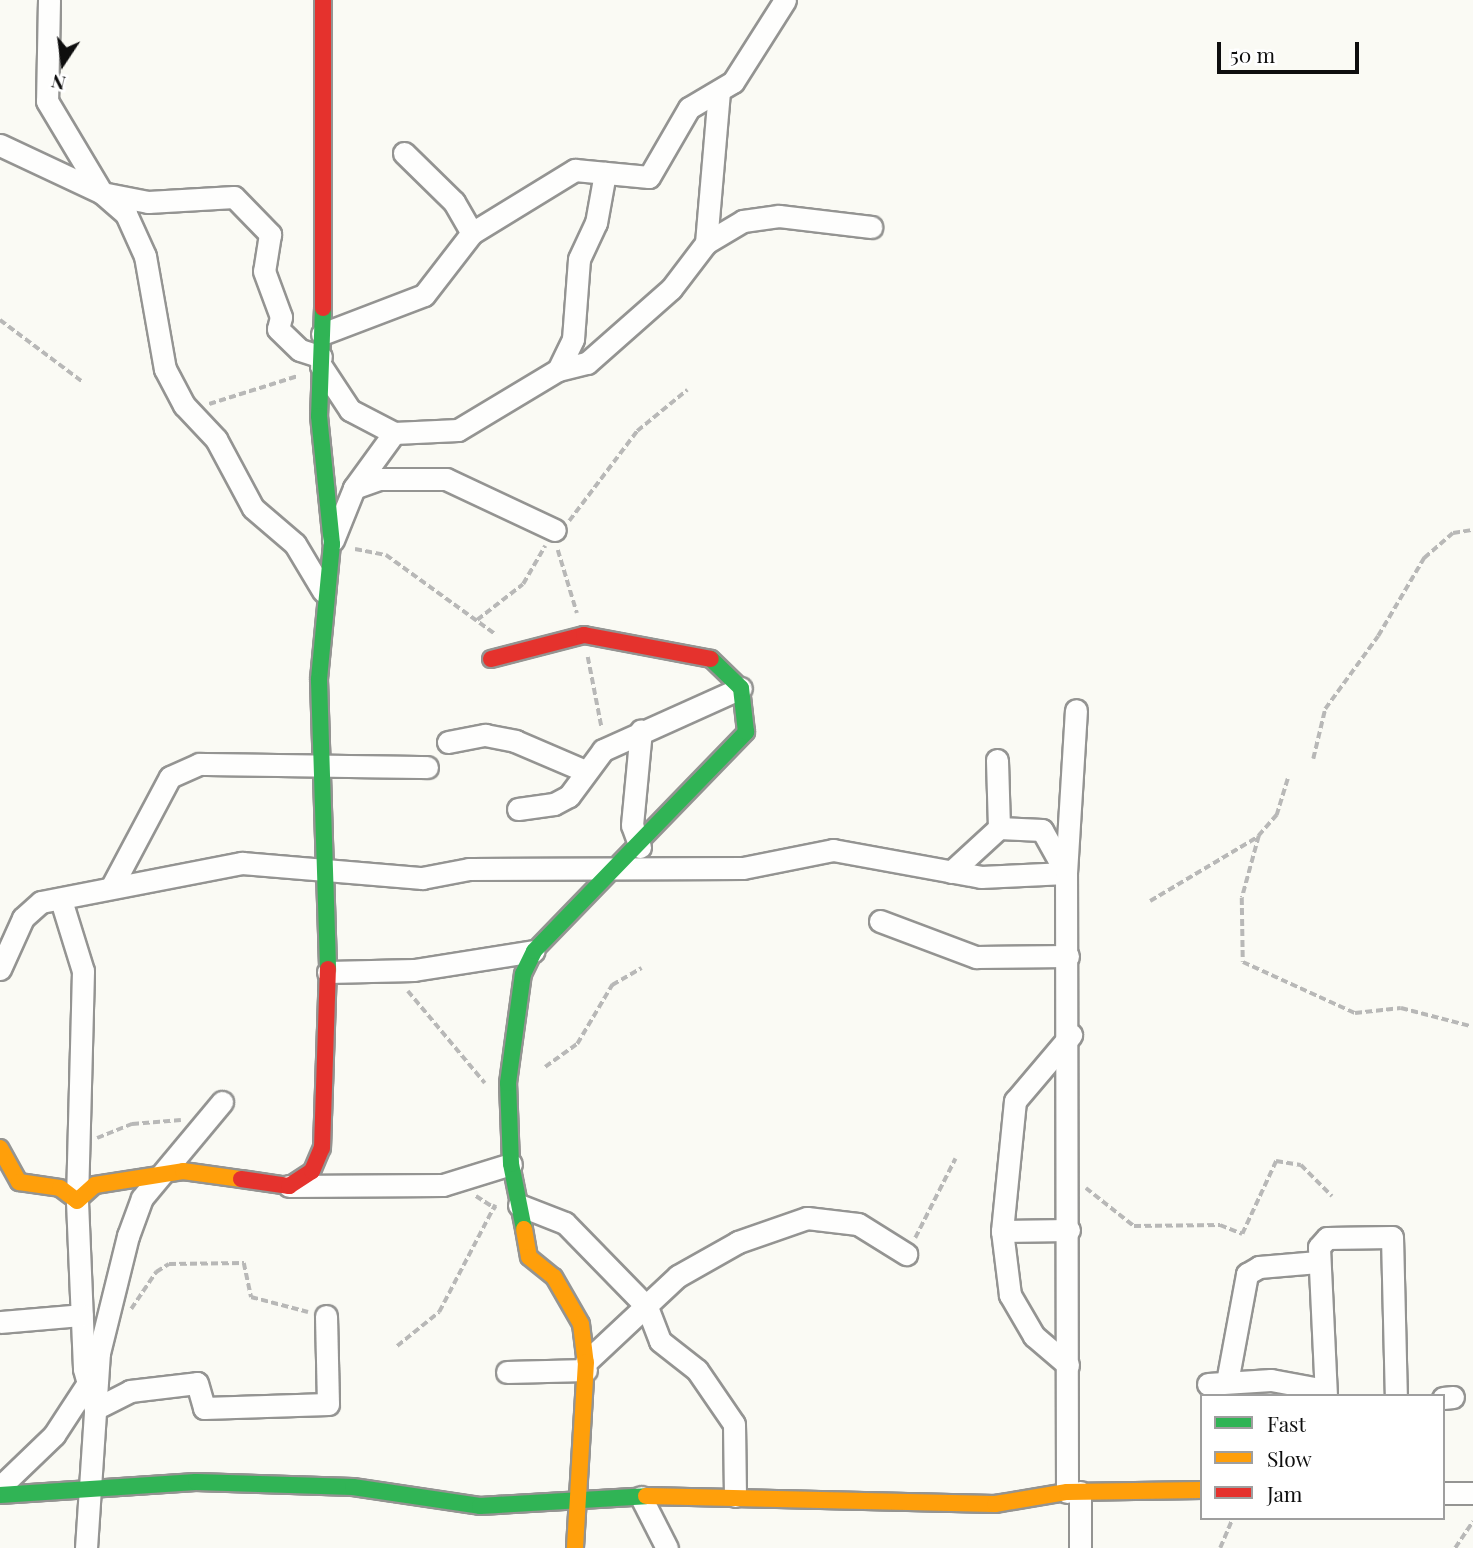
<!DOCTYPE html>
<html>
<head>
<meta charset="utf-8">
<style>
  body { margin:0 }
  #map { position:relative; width:1473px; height:1548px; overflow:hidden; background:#fafaf4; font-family:"Playfair Display",serif }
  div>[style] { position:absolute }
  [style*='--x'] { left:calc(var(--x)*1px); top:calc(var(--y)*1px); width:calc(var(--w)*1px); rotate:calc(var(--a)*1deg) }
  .path>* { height:3.5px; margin-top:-1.75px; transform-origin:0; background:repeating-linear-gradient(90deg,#b8b8b7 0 7px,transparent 0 10.5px) }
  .roads { filter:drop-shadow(2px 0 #949492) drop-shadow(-2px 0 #949492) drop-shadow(0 2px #949492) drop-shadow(0 -2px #949492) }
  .street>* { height:21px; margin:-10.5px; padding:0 10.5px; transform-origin:10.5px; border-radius:10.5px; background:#fefefd }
  .fast>* { height:16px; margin:-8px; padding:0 8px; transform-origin:8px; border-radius:8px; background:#30b455 }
  .slow>* { height:16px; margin:-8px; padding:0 8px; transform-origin:8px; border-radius:8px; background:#ff9f0a }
  .jam>* { height:16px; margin:-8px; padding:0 8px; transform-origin:8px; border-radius:8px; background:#e5322d }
  span { translate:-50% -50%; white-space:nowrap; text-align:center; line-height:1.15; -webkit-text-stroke:7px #fff; paint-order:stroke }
  .legend { position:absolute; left:1200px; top:1394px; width:245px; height:126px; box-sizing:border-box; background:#fff; border:2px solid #9f9f9f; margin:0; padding:9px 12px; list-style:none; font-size:21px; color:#0e0e0e }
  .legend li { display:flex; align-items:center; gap:14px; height:35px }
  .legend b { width:35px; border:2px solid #9f9f9f }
  .north { position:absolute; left:28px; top:28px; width:70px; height:70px; -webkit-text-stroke:5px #fff; paint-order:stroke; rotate:193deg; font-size:19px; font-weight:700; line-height:28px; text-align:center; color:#0e0e0e }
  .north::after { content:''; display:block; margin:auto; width:24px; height:32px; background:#0e0e0e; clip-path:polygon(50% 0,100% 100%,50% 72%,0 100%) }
  .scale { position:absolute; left:1217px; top:42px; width:142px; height:32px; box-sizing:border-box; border:4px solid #0e0e0e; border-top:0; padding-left:9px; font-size:21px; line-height:24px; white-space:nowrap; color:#0e0e0e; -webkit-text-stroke:5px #fff; paint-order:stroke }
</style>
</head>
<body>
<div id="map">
  <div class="path">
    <i style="--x:0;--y:320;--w:104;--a:36.8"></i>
    <i style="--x:209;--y:404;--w:93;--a:-17.5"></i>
    <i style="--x:569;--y:521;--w:113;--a:-52.9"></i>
    <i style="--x:637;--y:431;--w:65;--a:-39.4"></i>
    <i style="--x:355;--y:549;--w:32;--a:11"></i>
    <i style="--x:386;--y:555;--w:135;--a:35.9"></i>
    <i style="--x:558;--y:550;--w:66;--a:73.2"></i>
    <i style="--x:477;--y:620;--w:58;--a:-38"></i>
    <i style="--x:523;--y:584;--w:44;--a:-59.9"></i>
    <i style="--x:588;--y:657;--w:73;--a:79"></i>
    <i style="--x:1313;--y:759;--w:51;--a:-76.5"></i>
    <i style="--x:1325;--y:709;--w:90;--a:-54"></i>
    <i style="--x:1378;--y:636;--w:91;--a:-59.5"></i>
    <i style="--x:1424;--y:558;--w:38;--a:-41"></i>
    <i style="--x:1453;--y:533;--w:20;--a:-9"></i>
    <i style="--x:1288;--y:779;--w:38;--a:107"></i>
    <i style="--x:1277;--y:815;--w:28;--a:131"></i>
    <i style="--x:1259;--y:836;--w:64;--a:105.3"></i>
    <i style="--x:1242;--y:898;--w:64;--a:89.1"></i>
    <i style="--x:1243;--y:962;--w:123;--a:24.5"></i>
    <i style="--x:1355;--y:1013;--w:46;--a:-6.2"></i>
    <i style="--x:1401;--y:1008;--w:71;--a:14.6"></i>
    <i style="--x:1150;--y:901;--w:127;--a:-30.8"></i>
    <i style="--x:408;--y:991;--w:120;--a:50.1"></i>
    <i style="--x:545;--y:1067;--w:39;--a:-36"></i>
    <i style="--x:577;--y:1044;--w:69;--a:-59.3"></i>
    <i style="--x:612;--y:985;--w:34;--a:-30"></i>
    <i style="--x:97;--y:1138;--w:38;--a:-22"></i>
    <i style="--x:132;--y:1124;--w:49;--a:-4.7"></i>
    <i style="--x:1086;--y:1188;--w:61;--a:38.4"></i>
    <i style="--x:1134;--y:1226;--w:86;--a:-0.7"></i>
    <i style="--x:1220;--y:1225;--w:24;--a:22"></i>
    <i style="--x:1242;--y:1234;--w:81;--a:-65"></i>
    <i style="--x:1276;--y:1161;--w:25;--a:9"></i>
    <i style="--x:1301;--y:1165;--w:44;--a:45"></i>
    <i style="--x:476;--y:1196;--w:24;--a:33"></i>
    <i style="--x:915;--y:1238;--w:89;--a:-63.1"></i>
    <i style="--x:131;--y:1309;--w:45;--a:-56"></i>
    <i style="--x:156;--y:1272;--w:15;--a:-32"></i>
    <i style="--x:169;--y:1264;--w:75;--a:-0.8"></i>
    <i style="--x:244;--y:1263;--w:35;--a:78"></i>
    <i style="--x:251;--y:1297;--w:59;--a:14.7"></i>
    <i style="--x:397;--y:1346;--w:54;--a:-39"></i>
    <i style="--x:439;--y:1312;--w:121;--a:-62.4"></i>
    <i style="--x:1220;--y:1548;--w:33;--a:-67"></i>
    <i style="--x:1455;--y:1548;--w:32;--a:-56"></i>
  </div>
  <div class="roads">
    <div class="street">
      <i style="--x:49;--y:0;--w:101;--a:91.1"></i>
      <i style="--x:47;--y:101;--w:107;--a:59.1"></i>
      <i style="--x:102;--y:193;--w:32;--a:41"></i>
      <i style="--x:126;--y:214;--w:46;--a:65.7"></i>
      <i style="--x:145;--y:256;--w:115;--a:80"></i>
      <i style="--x:165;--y:369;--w:41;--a:62.2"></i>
      <i style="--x:184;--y:405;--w:47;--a:46.7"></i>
      <i style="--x:216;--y:439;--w:78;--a:61.8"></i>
      <i style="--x:253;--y:508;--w:55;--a:40.6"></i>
      <i style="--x:295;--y:544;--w:55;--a:59.2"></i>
      <i style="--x:0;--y:145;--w:113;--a:25.2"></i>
      <i style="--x:102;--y:193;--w:47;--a:11.1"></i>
      <i style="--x:148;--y:202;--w:86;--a:-3.3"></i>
      <i style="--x:234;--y:197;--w:52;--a:45.8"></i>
      <i style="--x:270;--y:234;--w:37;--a:99"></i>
      <i style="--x:264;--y:271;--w:49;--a:69.7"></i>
      <i style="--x:281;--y:317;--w:12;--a:104"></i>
      <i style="--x:278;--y:329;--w:30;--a:44"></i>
      <i style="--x:300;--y:350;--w:22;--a:18"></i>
      <i style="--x:404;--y:153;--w:70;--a:44.4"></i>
      <i style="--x:454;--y:202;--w:36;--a:60"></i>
      <i style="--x:706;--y:243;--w:152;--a:-85.1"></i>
      <i style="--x:322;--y:334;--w:109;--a:-20.9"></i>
      <i style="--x:424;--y:295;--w:78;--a:-52.3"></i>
      <i style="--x:472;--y:233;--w:121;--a:-31.5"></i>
      <i style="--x:575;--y:170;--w:74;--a:5.4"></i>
      <i style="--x:649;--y:177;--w:80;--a:-59.9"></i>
      <i style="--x:689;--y:108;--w:51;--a:-30.6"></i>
      <i style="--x:733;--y:82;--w:97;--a:-57.6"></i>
      <i style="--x:321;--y:366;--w:53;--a:56.6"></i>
      <i style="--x:350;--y:410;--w:50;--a:27.6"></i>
      <i style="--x:394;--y:433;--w:64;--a:-2.7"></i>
      <i style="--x:458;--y:430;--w:117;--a:-31"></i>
      <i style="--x:558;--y:370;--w:34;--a:-64"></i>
      <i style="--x:573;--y:339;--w:80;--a:-85.7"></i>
      <i style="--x:579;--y:259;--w:40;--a:-65"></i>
      <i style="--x:596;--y:223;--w:51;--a:-79.8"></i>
      <i style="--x:558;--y:370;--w:30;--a:-14"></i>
      <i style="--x:587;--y:363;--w:112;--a:-41.4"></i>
      <i style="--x:671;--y:289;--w:58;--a:-52.7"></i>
      <i style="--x:706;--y:243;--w:43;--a:-30.7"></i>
      <i style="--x:743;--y:221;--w:36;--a:-8"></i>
      <i style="--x:779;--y:216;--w:93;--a:6.8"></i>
      <i style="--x:354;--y:488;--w:27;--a:-20"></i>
      <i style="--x:379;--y:479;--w:67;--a:0"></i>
      <i style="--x:446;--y:479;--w:120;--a:25.1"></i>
      <i style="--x:333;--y:540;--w:56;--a:-68"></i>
      <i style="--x:354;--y:488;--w:68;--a:-54"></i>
      <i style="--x:448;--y:742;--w:38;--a:-11"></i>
      <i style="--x:485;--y:735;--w:31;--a:11"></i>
      <i style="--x:515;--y:741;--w:76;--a:23.2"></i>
      <i style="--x:518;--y:809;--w:36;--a:-8"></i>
      <i style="--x:554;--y:804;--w:17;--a:-28"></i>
      <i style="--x:569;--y:796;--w:57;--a:-53.5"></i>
      <i style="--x:603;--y:750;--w:151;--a:-24.2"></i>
      <i style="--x:999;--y:828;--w:43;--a:2.7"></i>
      <i style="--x:1042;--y:830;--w:49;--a:60.8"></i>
      <i style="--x:640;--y:847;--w:23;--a:-110"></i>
      <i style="--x:632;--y:825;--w:95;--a:-84.6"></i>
      <i style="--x:951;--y:872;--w:65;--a:-42.5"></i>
      <i style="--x:999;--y:828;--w:68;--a:-91.7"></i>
      <i style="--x:112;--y:886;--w:123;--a:-62"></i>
      <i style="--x:170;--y:777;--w:32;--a:-24"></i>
      <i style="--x:199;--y:764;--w:228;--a:0.8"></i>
      <i style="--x:61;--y:900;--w:74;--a:72.8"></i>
      <i style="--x:83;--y:971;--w:230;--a:91.5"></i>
      <i style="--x:77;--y:1201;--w:168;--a:87.6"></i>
      <i style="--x:84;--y:1369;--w:41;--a:74.6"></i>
      <i style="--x:95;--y:1409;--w:39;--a:-27"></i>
      <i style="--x:130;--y:1391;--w:67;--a:-6.8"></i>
      <i style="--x:197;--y:1383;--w:26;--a:74"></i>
      <i style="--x:204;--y:1408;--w:124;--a:-1.8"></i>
      <i style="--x:328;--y:1404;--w:88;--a:-91.3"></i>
      <i style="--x:880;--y:921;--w:103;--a:20.6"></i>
      <i style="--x:976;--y:957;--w:92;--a:-0.6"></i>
      <i style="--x:0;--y:969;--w:56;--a:-65.7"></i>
      <i style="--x:23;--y:918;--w:24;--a:-42"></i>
      <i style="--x:41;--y:902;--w:205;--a:-11"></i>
      <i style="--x:242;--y:863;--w:181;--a:4.8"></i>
      <i style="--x:422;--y:878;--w:48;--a:-10.8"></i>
      <i style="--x:469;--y:869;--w:274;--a:-0.2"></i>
      <i style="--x:743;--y:868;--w:92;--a:-11.3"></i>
      <i style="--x:833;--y:850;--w:150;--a:10.3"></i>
      <i style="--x:981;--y:877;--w:85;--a:-2.7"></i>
      <i style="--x:328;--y:972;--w:86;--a:-1.3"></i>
      <i style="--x:414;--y:970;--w:121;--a:-9"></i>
      <i style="--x:289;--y:1186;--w:154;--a:-0.4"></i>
      <i style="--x:443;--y:1185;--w:71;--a:-17.2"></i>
      <i style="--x:519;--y:1205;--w:49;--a:21.4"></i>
      <i style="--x:565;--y:1223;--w:117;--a:45.7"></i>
      <i style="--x:647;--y:1307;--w:36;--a:69"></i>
      <i style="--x:660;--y:1341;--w:47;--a:38.1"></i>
      <i style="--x:697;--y:1370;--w:65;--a:55.6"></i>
      <i style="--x:734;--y:1424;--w:72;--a:89.2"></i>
      <i style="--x:1002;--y:1231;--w:67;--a:-0.9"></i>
      <i style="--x:0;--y:1322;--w:82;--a:-4.9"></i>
      <i style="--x:586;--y:1362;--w:126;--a:-43.1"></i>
      <i style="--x:678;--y:1276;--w:69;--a:-29.5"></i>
      <i style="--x:738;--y:1242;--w:73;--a:-19.2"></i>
      <i style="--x:807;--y:1218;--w:51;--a:6.7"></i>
      <i style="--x:858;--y:1224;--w:57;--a:32"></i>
      <i style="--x:1068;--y:1365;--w:45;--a:-139.5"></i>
      <i style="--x:1034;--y:1336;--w:48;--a:-120.3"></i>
      <i style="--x:1010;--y:1295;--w:64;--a:-97.1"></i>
      <i style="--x:1002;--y:1231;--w:131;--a:-84.3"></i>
      <i style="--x:1015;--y:1101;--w:87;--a:-49.7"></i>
      <i style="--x:507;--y:1372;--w:79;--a:-1.5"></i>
      <i style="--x:1227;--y:1382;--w:110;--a:-79.5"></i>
      <i style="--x:1247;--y:1274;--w:14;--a:-30"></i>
      <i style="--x:1259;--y:1267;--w:59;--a:-4.8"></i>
      <i style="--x:1208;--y:1384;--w:63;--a:-3.6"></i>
      <i style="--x:1271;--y:1380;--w:55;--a:10.5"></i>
      <i style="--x:1326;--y:1396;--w:149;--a:-92.7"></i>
      <i style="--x:1319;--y:1247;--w:12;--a:-48"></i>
      <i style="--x:1327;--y:1238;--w:65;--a:-0.9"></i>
      <i style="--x:1392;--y:1237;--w:159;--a:88.6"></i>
      <i style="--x:1443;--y:1398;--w:10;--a:-6"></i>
      <i style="--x:0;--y:1487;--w:75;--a:-43.9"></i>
      <i style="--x:54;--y:1435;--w:62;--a:-56.8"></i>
      <i style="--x:1067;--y:1492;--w:619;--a:-90.09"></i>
      <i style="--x:1066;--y:873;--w:163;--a:-86.5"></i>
      <i style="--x:1443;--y:1493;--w:30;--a:0"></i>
      <i style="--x:641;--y:1497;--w:57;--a:63"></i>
      <i style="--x:86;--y:1548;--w:195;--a:-86.2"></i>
      <i style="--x:99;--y:1353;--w:121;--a:-76.1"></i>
      <i style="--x:128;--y:1236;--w:40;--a:-69.8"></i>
      <i style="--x:142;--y:1198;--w:125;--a:-50.2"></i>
      <i style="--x:1080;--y:1548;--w:56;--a:-90"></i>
    </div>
    <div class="fast">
      <i style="--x:323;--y:308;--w:108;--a:92.1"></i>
      <i style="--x:319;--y:416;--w:129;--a:84.2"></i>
      <i style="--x:332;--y:544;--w:137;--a:95.5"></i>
      <i style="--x:319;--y:680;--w:289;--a:88.2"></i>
      <i style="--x:524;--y:1229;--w:66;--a:-101.3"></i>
      <i style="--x:511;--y:1164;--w:81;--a:-92.1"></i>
      <i style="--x:508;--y:1083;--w:110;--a:-82.2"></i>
      <i style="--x:523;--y:974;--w:25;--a:-64"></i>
      <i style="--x:534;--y:951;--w:305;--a:-45.9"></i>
      <i style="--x:746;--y:732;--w:44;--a:-96.5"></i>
      <i style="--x:741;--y:688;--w:42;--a:-136"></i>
      <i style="--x:0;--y:1495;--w:196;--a:-3.8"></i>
      <i style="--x:196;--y:1482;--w:157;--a:1.8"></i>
      <i style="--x:353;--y:1487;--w:128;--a:8.5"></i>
      <i style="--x:480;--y:1506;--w:166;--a:-3.4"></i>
    </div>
    <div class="slow">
      <i style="--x:0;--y:1148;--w:39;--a:61"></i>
      <i style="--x:19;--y:1182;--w:41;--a:8.3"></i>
      <i style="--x:60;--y:1188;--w:21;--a:37"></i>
      <i style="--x:77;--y:1201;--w:24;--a:-42"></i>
      <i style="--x:95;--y:1185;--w:89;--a:-9"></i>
      <i style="--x:183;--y:1171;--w:59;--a:7.9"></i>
      <i style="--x:524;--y:1229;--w:28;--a:80"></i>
      <i style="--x:529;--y:1257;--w:32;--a:39"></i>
      <i style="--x:554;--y:1277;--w:54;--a:60.1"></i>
      <i style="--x:581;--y:1324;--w:38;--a:83"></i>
      <i style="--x:586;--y:1362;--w:186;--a:93.4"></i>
      <i style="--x:646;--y:1496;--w:349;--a:1.3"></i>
      <i style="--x:995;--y:1504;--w:73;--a:-9.5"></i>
      <i style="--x:1067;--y:1492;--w:135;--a:-0.8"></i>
    </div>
    <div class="jam">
      <i style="--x:323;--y:0;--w:308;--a:90"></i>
      <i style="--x:491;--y:659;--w:96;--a:-14.5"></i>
      <i style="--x:584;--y:635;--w:129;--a:10.7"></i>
      <i style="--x:241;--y:1179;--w:49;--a:8.3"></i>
      <i style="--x:289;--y:1186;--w:27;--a:-33"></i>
      <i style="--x:312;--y:1171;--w:25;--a:-67"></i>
      <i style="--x:322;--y:1148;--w:179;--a:-88.1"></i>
    </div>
  </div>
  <ul class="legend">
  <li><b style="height:9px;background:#30b455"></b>Fast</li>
  <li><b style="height:9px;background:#ff9f0a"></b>Slow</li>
  <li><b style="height:9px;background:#e5322d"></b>Jam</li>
  </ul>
  <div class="north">N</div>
  <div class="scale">50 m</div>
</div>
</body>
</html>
